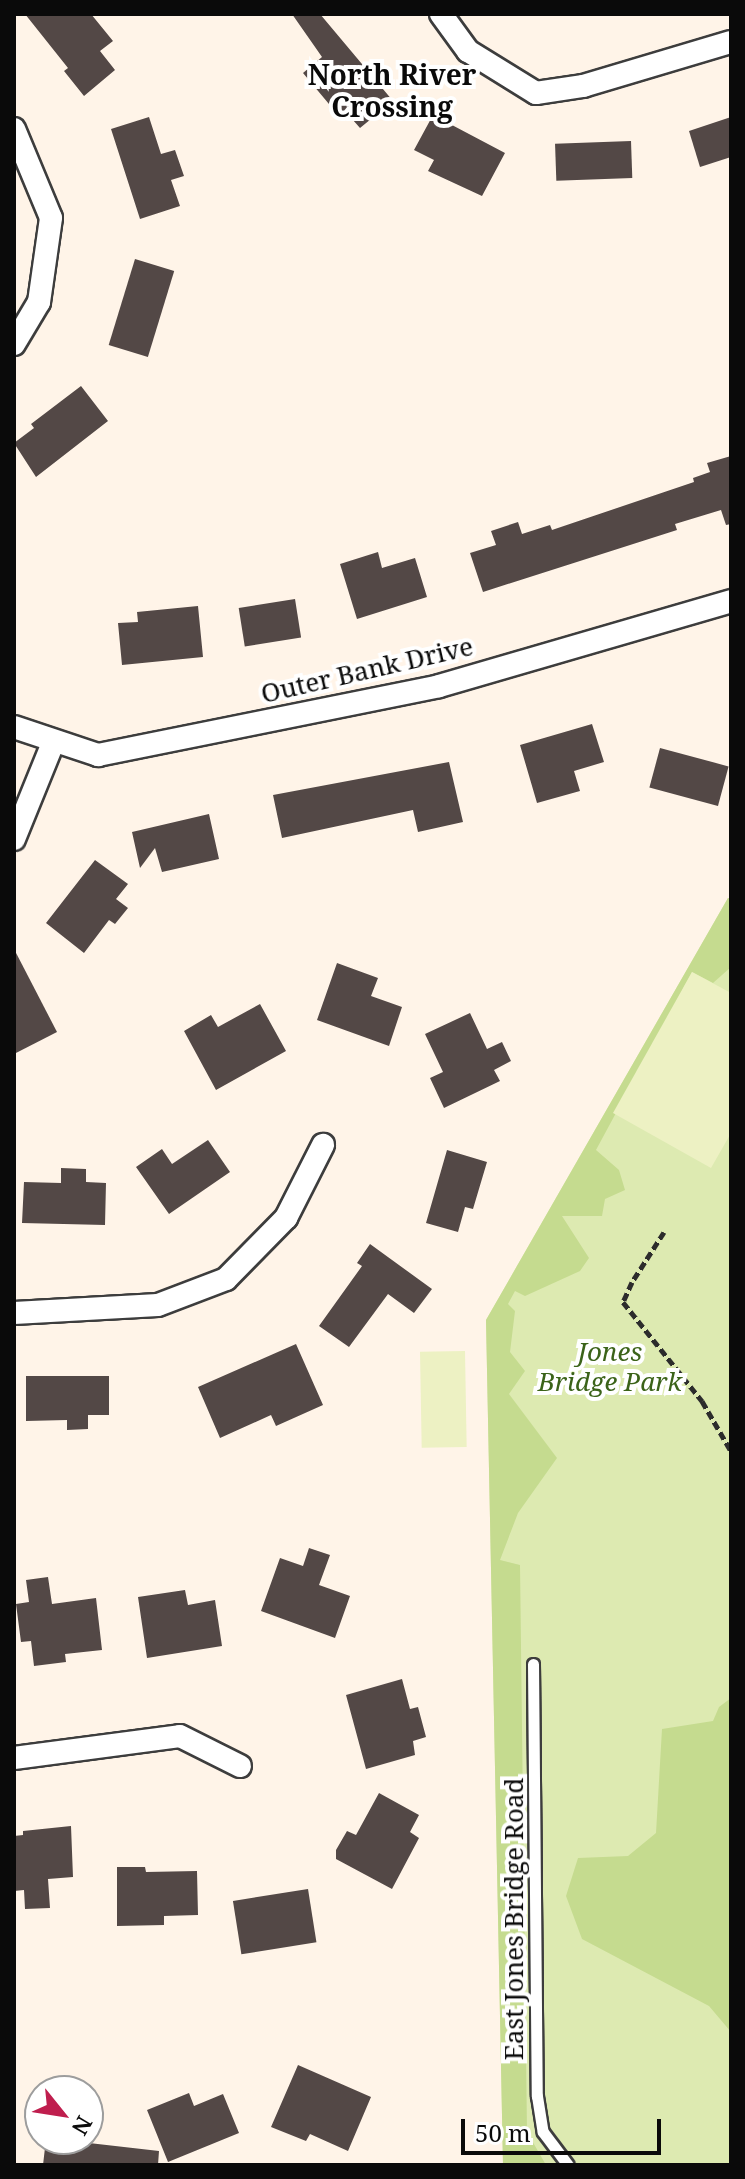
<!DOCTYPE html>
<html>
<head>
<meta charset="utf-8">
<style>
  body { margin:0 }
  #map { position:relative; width:745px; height:2179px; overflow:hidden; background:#fff4e8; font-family:"Noto Serif",serif }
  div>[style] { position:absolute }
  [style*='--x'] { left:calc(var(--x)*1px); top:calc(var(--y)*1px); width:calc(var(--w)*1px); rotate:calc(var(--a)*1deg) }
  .green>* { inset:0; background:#ddeab1 }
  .forest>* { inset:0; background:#c5db8f }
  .pitch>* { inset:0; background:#edf1c3; transform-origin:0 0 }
  .building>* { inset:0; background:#534846; transform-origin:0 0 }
  .path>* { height:5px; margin-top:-2.5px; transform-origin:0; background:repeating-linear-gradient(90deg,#2c2c2c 0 8px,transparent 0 12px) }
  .roads { filter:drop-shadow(2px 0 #3d3d3d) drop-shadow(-2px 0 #3d3d3d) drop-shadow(0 2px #3d3d3d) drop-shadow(0 -2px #3d3d3d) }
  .lane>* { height:11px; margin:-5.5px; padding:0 5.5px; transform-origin:5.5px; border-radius:5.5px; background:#fff }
  .street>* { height:22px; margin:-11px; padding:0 11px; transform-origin:11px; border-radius:11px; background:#fff }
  span { translate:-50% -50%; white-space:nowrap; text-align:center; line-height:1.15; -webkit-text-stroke:8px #fff; paint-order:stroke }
  .street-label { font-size:26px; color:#0a0a0a }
  .park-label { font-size:26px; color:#3b6319; font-style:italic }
  .neighbourhood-label { font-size:28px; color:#0a0a0a; font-weight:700 }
  .frame { position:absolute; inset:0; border:16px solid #0a0a0a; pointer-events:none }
  .north { position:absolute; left:24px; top:2075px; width:80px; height:80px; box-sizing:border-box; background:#fff; border:2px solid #9d9d9d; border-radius:50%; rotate:120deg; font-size:22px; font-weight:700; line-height:32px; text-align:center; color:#0a0a0a }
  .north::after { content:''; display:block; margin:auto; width:28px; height:36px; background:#bf1e4e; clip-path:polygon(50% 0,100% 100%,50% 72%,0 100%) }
  .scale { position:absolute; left:461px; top:2119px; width:200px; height:36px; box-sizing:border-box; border:4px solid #0a0a0a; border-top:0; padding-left:10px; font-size:24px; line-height:28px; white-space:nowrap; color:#0a0a0a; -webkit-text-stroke:6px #fff; paint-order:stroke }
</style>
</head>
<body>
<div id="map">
  <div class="green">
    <i style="clip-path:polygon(728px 898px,731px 899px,731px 2165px,503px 2165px,486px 1320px)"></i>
  </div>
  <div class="forest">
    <i style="clip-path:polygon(728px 898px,731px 899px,731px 967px,713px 983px,692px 972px,596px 1150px,619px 1170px,625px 1190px,605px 1199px,602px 1216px,562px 1216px,589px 1258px,580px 1271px,525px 1296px,515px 1291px,508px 1304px,515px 1311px,510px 1352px,525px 1371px,509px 1394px,557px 1458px,518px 1513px,500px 1560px,520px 1565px,527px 2132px,546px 2165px,503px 2165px,486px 1320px)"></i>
    <i style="clip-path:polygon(731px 1698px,731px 2032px,709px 2006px,582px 1939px,566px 1896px,578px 1858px,628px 1856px,656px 1833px,662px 1729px,713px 1721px,719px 1707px)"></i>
  </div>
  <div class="pitch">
    <i style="clip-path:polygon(692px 972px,731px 993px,731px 1133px,711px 1168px,613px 1113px)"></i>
    <i style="left:465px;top:1351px;width:96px;height:45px;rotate:89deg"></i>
  </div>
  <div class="building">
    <i style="clip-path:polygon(25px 14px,91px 14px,113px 41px,100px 51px,115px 70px,84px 96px,64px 71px,68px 68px)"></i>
    <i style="clip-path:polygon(292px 14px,320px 14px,393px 101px,360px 128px,345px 111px,339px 116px,303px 73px,322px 57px)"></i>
    <i style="clip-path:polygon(433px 115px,505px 153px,482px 196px,428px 171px,434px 160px,414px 150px)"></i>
    <i style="clip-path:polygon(149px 117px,161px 154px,175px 150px,184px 176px,171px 180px,180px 206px,140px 219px,111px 129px)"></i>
    <i style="clip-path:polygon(731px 117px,731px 157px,700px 167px,689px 131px)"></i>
    <i style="left:631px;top:141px;width:37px;height:76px;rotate:88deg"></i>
    <i style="left:135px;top:259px;width:41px;height:90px;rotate:17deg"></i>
    <i style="clip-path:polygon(81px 386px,108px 421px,36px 477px,14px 443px,34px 428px,31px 424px)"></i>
    <i style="clip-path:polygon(731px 456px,731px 524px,726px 525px,721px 510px,675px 524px,677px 530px,483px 592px,470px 553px,496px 545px,491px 531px,518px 522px,522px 534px,550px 525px,552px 530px,694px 482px,693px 478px,710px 472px,707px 463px)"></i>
    <i style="clip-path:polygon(378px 552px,382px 568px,415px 558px,427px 597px,357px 619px,340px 564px)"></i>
    <i style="left:295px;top:599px;width:39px;height:57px;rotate:81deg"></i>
    <i style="clip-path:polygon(198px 606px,203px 657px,122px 665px,118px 623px,138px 622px,137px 612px)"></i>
    <i style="clip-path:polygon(592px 724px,604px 762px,574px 771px,580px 791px,537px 803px,520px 745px)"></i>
    <i style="left:660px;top:748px;width:71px;height:41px;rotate:15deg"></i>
    <i style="clip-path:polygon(449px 762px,463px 822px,418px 832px,413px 810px,282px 838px,273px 795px)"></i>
    <i style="clip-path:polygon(209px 814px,219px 859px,162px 872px,155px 848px,140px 868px,132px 832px)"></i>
    <i style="clip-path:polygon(95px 860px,128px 884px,116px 899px,128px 908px,115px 924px,109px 920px,84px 953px,46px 923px)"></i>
    <i style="clip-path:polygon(14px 949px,57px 1032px,14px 1054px)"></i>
    <i style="clip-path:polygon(337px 963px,378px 978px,371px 996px,402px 1007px,389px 1046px,317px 1020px)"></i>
    <i style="clip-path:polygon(260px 1004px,286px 1051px,216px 1090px,184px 1031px,211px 1015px,218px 1027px)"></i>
    <i style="clip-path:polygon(470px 1013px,487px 1049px,502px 1042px,511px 1061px,494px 1070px,500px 1081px,444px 1108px,430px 1078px,443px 1072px,425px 1034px)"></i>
    <i style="clip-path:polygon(208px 1140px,230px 1172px,169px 1214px,136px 1167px,162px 1149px,172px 1164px)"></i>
    <i style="clip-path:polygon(447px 1150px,487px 1162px,473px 1209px,465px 1207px,458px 1232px,426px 1223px)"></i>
    <i style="clip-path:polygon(61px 1168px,86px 1169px,86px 1182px,106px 1183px,105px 1225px,22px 1223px,24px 1182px,61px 1183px)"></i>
    <i style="clip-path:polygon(370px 1244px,432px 1289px,414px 1313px,388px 1294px,349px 1347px,319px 1326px,362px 1266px,357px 1263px)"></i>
    <i style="clip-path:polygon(296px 1344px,323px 1405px,276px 1426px,271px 1415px,220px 1438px,198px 1387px)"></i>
    <i style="clip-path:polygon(26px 1376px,109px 1376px,109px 1415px,88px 1415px,88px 1429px,67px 1430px,67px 1420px,26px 1421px)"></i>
    <i style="clip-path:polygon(309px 1548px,330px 1555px,319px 1585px,350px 1596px,335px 1638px,261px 1611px,280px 1558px,303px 1566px)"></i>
    <i style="clip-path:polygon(48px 1577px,52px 1604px,96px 1598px,102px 1650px,65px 1654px,66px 1662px,34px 1666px,31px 1641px,21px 1642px,16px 1604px,29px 1602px,26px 1580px)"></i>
    <i style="clip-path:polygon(185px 1590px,188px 1605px,215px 1600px,222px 1646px,147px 1658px,138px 1597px)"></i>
    <i style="clip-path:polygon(402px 1679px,410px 1709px,418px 1707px,426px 1737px,413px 1741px,415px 1755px,366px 1769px,346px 1695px)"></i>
    <i style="clip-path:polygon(379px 1793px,419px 1815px,410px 1832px,419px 1838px,392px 1889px,336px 1859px,336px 1850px,347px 1831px,356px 1835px)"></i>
    <i style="clip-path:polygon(71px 1826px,73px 1877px,48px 1879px,50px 1908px,25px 1909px,24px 1890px,14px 1891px,14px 1836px,23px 1835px,23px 1831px)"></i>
    <i style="clip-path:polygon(117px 1867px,145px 1867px,146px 1872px,197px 1871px,198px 1915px,164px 1916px,164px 1925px,117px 1926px)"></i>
    <i style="left:308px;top:1889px;width:54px;height:76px;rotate:81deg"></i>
    <i style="clip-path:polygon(298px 2065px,371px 2097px,348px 2151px,310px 2134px,306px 2141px,271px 2127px)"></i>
    <i style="clip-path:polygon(189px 2093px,194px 2106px,223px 2094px,239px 2133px,168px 2162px,147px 2110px)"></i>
    <i style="clip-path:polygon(46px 2139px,90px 2139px,89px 2143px,159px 2151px,158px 2165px,43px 2165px)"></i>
  </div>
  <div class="path">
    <i style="--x:664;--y:1232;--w:59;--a:122.6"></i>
    <i style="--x:632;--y:1282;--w:22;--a:114"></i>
    <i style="--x:623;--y:1302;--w:127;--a:51.4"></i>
    <i style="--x:702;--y:1401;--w:58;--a:59.9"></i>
  </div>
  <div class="roads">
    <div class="lane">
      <i style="--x:533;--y:1664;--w:432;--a:89.5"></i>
      <i style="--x:537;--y:2096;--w:36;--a:81"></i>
      <i style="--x:543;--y:2132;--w:41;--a:52.9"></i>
    </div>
    <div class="street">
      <i style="--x:441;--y:14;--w:46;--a:53.9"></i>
      <i style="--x:468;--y:51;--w:80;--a:31.7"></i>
      <i style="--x:536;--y:93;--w:48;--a:-8.5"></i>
      <i style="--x:583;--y:86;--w:154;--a:-16.6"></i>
      <i style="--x:14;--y:129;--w:96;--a:67.4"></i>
      <i style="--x:51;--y:218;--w:85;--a:98.1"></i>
      <i style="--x:39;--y:302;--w:49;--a:120.8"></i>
      <i style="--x:14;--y:727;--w:89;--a:18.4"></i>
      <i style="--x:98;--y:755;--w:348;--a:-11.4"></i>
      <i style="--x:439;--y:686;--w:304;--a:-16.2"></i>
      <i style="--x:14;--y:839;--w:104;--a:-67.9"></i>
      <i style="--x:14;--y:1313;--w:144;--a:-3.2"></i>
      <i style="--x:158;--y:1305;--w:73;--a:-20.9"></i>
      <i style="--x:226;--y:1279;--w:86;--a:-45.5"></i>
      <i style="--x:286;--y:1218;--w:82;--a:-63.1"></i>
      <i style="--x:14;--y:1758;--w:167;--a:-7.5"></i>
      <i style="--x:180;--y:1736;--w:67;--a:26.6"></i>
    </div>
  </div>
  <div class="street-label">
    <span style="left:367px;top:670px;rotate:-13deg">Outer Bank Drive</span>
    <span style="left:514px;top:1919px;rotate:-90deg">East Jones Bridge Road</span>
  </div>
  <div class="park-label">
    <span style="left:610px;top:1367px">Jones<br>Bridge Park</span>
  </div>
  <div class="neighbourhood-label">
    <span style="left:392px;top:90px">North River<br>Crossing</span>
  </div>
  <div class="frame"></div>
  <div class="north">N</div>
  <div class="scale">50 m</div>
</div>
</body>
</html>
